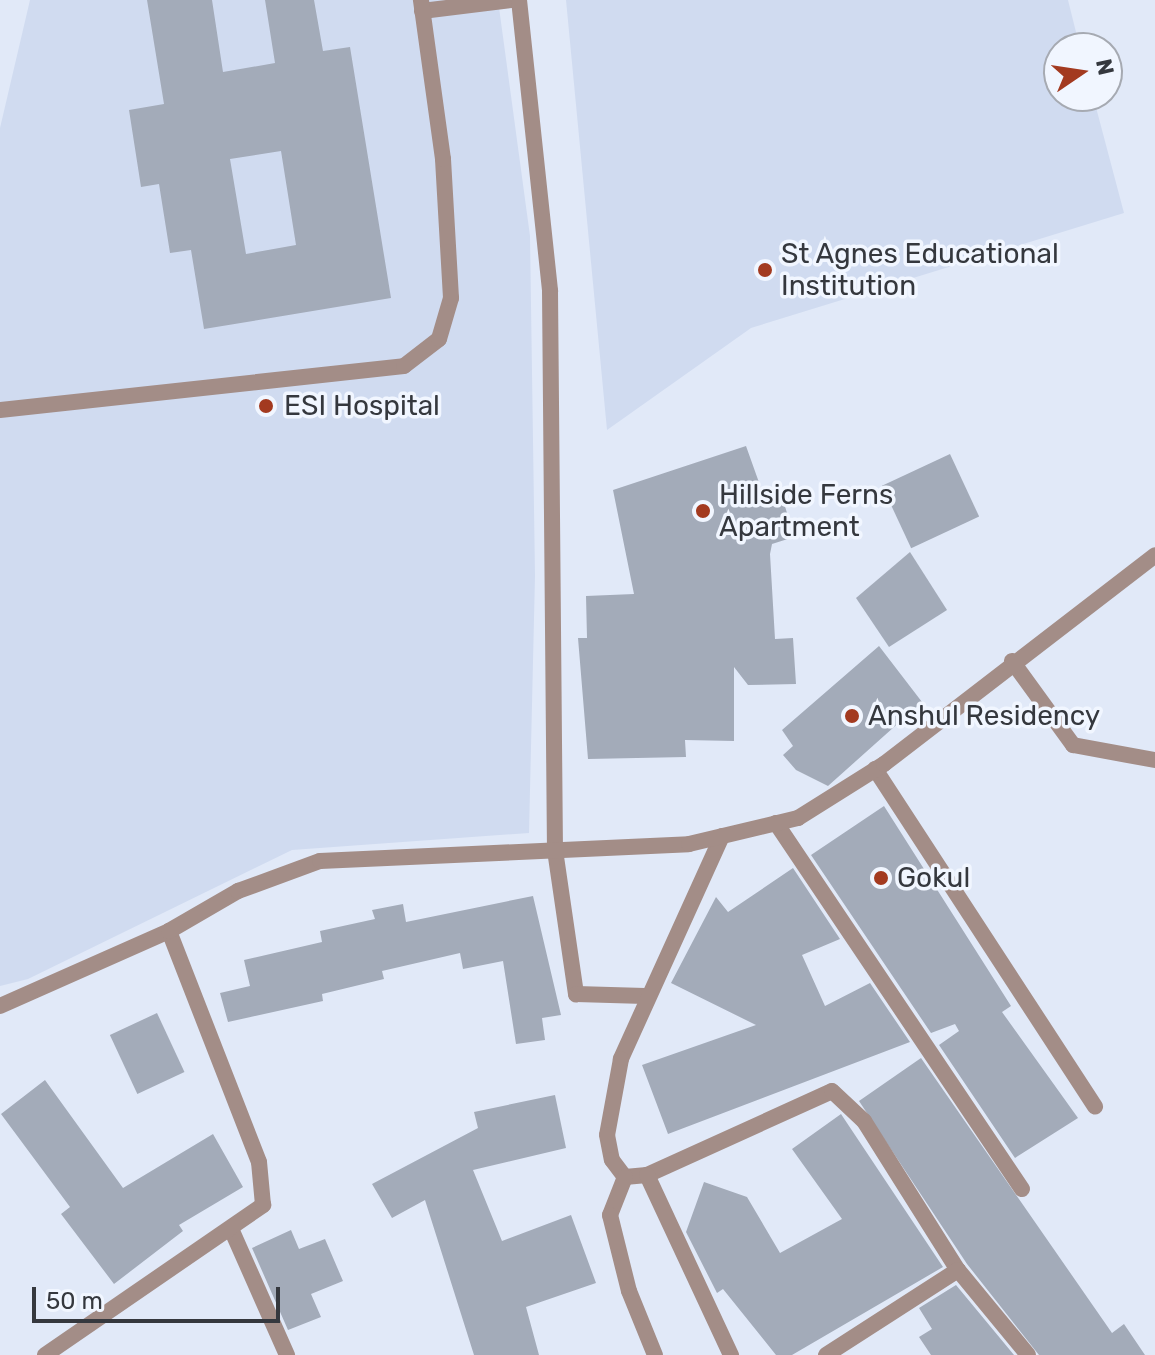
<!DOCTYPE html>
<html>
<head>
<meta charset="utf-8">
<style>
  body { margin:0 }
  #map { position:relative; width:1155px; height:1355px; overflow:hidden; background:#e1e9f8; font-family:Rubik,sans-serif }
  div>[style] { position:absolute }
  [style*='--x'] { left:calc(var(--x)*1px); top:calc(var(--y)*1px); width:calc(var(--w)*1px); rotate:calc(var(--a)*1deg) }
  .built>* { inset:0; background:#d0dbf0 }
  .building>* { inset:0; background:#a3abb9; transform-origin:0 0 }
  .service>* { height:16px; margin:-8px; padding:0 8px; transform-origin:8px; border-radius:8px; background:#a38d87 }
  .minor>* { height:16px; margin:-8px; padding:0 8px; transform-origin:8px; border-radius:8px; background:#a38d87 }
  .tertiary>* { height:16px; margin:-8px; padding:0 8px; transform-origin:8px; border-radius:8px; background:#a38d87 }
  .dots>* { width:22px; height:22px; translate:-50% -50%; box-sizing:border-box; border:4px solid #f1f6ff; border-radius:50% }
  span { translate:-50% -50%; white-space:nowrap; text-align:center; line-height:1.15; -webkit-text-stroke:7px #f1f6ff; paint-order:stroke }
  .poi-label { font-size:28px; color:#35383e }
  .left { translate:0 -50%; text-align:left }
  .north { position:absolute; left:1043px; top:32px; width:80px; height:80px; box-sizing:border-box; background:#f1f6ff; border:2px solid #a6aab2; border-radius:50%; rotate:77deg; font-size:22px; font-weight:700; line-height:32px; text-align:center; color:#35383e }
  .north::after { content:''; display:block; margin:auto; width:28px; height:36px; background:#a33a20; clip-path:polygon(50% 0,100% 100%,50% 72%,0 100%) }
  .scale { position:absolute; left:32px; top:1287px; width:248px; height:36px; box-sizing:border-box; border:4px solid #35383e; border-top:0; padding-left:10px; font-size:24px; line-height:28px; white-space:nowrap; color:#35383e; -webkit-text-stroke:6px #f1f6ff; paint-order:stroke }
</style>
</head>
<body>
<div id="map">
  <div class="built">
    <i style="clip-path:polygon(30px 0,498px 0,530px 236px,535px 576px,529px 833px,292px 850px,28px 979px,0 986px,0 128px)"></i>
    <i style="clip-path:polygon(566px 0,1068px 0,1080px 48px,1059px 48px,1059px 96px,1093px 96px,1124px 213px,751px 328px,607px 430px)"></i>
  </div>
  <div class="building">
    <i style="clip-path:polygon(evenodd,147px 0,212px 0,223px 72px,275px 63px,265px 0,314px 0,323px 51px,350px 47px,391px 298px,204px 329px,191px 250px,170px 253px,159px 184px,141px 187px,129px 110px,164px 104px,147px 0,281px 151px,296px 245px,246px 254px,230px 159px,281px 151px)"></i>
    <i style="clip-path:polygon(746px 446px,766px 502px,782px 496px,794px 537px,772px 544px,770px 554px,775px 639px,793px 638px,796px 684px,748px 685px,734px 667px,734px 741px,685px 740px,686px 757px,588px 759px,578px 638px,587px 638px,586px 596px,634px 594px,613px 490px)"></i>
    <i style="left:950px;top:454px;width:69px;height:75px;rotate:65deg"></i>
    <i style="clip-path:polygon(910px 552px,947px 610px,889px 647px,856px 598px)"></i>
    <i style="clip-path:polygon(879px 646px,922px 702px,828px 786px,796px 770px,783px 755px,793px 746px,782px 730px)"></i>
    <i style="clip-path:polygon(884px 806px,1011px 1006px,1002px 1012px,1078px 1118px,1015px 1158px,939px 1045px,959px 1031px,955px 1024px,931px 1033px,811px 855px)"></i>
    <i style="clip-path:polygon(793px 868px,840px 939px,802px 955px,825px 1006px,870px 983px,910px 1042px,668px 1134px,642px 1065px,756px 1025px,671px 983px,716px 897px,728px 912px)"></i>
    <i style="clip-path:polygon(533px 896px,561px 1015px,542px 1018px,545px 1040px,516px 1044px,503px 961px,463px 969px,460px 953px,382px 971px,384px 979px,322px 994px,323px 1001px,228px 1022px,220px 993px,250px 986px,244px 960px,322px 942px,320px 931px,375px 919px,372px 910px,403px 904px,406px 922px)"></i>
    <i style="left:157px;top:1013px;width:65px;height:52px;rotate:65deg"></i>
    <i style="clip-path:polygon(921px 1058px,1112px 1333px,1124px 1324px,1145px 1355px,1039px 1355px,967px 1264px,859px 1101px)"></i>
    <i style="clip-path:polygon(45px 1080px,123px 1188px,213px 1134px,243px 1187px,179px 1225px,183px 1231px,114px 1284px,61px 1214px,70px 1207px,1px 1114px)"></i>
    <i style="clip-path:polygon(555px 1095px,566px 1148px,473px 1170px,502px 1241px,571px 1215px,596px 1283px,526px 1307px,539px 1355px,474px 1355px,425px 1200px,392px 1218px,372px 1184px,478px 1128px,474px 1112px)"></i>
    <i style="clip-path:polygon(841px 1114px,943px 1267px,792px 1355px,776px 1355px,723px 1289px,717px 1293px,686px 1232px,704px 1182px,747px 1197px,780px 1253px,842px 1219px,792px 1149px)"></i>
    <i style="clip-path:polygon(291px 1230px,299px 1249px,325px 1239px,343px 1281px,311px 1294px,321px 1317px,288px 1330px,252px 1248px)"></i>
    <i style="clip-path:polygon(956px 1285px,1014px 1355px,931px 1355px,919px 1337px,932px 1329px,919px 1308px)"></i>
  </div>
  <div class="service">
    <i style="--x:422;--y:11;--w:91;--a:-7"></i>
    <i style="--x:0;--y:410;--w:406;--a:-6.2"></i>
    <i style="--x:404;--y:366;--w:44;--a:-37.6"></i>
    <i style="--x:439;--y:339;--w:43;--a:-73.7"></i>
    <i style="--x:451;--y:298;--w:139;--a:-93.3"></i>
    <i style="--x:443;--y:159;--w:161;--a:-97.9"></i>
  </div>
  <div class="minor">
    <i style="--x:519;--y:0;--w:293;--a:83.9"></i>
    <i style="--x:550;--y:291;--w:559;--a:89.49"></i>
    <i style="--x:555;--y:850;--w:146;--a:81.7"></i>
    <i style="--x:576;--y:994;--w:69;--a:1.7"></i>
    <i style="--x:1012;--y:661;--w:104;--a:54"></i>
    <i style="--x:1073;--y:745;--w:83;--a:10.4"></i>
    <i style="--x:875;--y:769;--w:403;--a:56.9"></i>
    <i style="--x:776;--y:823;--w:441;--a:56.1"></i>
    <i style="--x:722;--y:836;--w:245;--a:114.4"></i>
    <i style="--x:621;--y:1059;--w:77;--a:100.4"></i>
    <i style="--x:607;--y:1135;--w:25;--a:79"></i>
    <i style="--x:612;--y:1160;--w:21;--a:53"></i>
    <i style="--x:625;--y:1177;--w:22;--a:-5"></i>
    <i style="--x:647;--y:1175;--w:203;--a:-24.4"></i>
    <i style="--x:832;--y:1091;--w:44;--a:43.2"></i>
    <i style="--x:864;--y:1121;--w:176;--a:57.8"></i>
    <i style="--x:958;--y:1270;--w:110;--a:50.5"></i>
    <i style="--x:647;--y:1175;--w:199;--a:65"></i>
    <i style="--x:625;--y:1177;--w:41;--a:111.5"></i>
    <i style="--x:610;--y:1215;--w:78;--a:76"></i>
    <i style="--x:629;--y:1291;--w:69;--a:67.9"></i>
    <i style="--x:232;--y:1231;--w:136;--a:66.1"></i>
    <i style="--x:45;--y:1355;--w:265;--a:-34.5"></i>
    <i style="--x:263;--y:1205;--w:43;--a:-95.3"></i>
    <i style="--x:259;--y:1162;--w:248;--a:-111.3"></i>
    <i style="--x:826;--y:1355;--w:157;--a:-32.8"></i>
  </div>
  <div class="tertiary">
    <i style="--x:0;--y:1006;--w:185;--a:-23.9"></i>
    <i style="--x:169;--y:931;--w:80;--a:-30.1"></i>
    <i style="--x:238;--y:891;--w:87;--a:-20.1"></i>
    <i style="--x:320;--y:861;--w:369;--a:-2.6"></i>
    <i style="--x:689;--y:844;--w:112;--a:-13.4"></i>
    <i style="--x:798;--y:818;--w:102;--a:-32.1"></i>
    <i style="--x:884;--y:764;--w:342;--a:-37.6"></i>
  </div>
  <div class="dots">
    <i style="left:765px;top:270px;background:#a33a20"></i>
    <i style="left:266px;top:406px;background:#a33a20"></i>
    <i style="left:703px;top:511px;background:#a33a20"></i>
    <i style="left:852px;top:716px;background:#a33a20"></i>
    <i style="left:881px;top:878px;background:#a33a20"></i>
  </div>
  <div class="poi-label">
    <span class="left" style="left:781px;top:270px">St Agnes Educational<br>Institution</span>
    <span class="left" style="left:284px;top:406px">ESI Hospital</span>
    <span class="left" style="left:719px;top:511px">Hillside Ferns<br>Apartment</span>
    <span class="left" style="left:868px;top:716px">Anshul Residency</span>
    <span class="left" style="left:897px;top:878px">Gokul</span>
  </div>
  <div class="north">N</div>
  <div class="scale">50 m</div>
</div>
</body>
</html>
